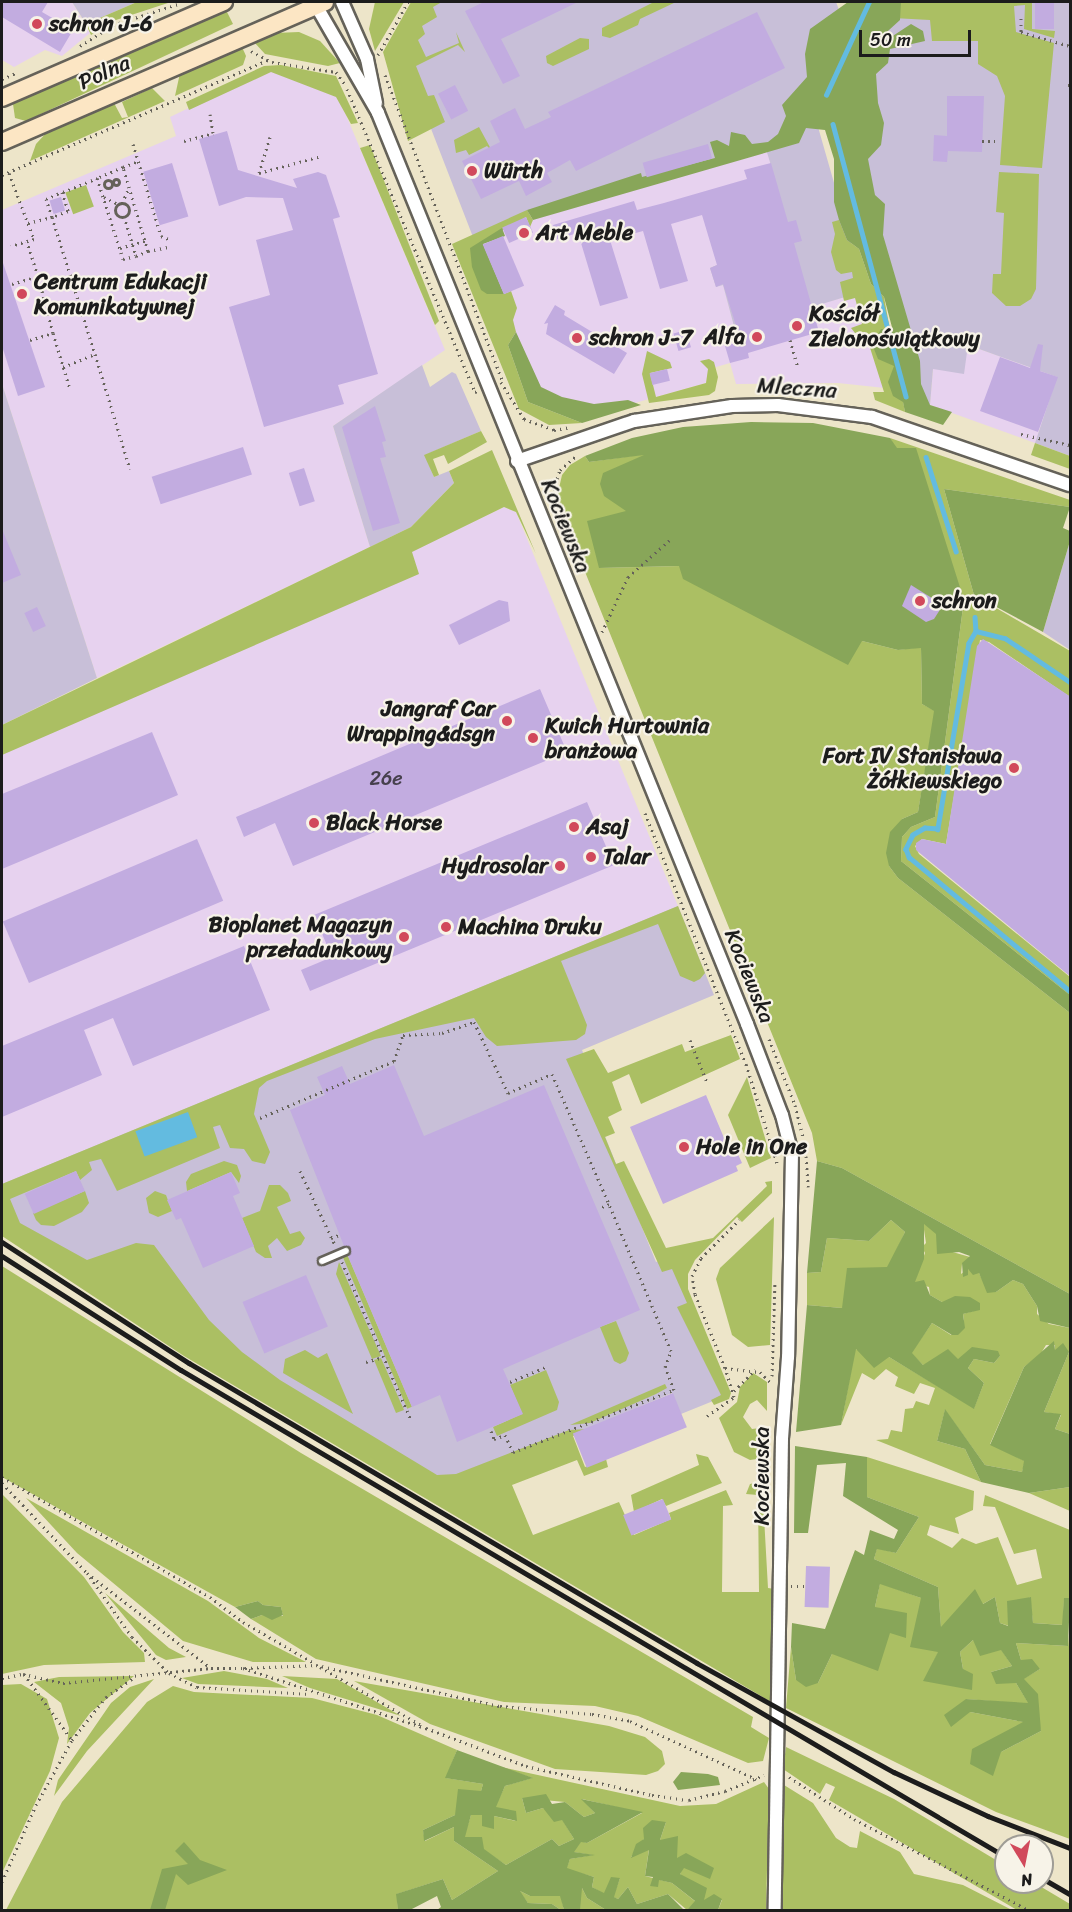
<!DOCTYPE html>
<html>
<head>
<meta charset="utf-8">
<style>
  body { margin:0 }
  #map { position:relative; width:1072px; height:1912px; overflow:hidden; background:#ede5c9; font-family:Sriracha,sans-serif }
  div>[style] { position:absolute }
  [style*='--x'] { left:calc(var(--x)*1px); top:calc(var(--y)*1px); width:calc(var(--w)*1px); rotate:calc(var(--a)*1deg) }
  .built>* { inset:0; background:#e7d2ef }
  .industrial>* { inset:0; background:#c8bfd8 }
  .green>* { inset:0; background:#abbf63; transform-origin:0 0 }
  .forest>* { inset:0; background:#88a659 }
  .water>* { inset:0; background:#63bbe0; transform-origin:0 0 }
  .stream>* { height:4.5px; margin:-2.25px; padding:0 2.25px; transform-origin:2.25px; border-radius:2.25px; background:#63bbe0 }
  .building>* { inset:0; background:#c2ace0; transform-origin:0 0 }
  .path>* { height:3px; margin-top:-1.5px; transform-origin:0; background:repeating-linear-gradient(90deg,#656259 0 1.5px,transparent 0 6px) }
  .path>.ring { margin:-1.5px; padding:0; box-sizing:content-box; background:none; border:3px solid #656259; border-radius:50% }
  .roads { filter:drop-shadow(2px 0 #656259) drop-shadow(-2px 0 #656259) drop-shadow(0 2px #656259) drop-shadow(0 -2px #656259) }
  .lane>* { height:6px; margin:-3px; padding:0 3px; transform-origin:3px; border-radius:3px; background:#fff }
  .street>* { height:12px; margin:-6px; padding:0 6px; transform-origin:6px; border-radius:6px; background:#fff }
  .secondary>* { height:16px; margin:-8px; padding:0 8px; transform-origin:8px; border-radius:8px; background:#fce6c4 }
  .rail>* { height:4.5px; margin:-2.25px; padding:0 2.25px; transform-origin:2.25px; border-radius:2.25px; background:#1c1c1c }
  .dots>* { width:16px; height:16px; translate:-50% -50%; box-sizing:border-box; border:3px solid #f7f3e8; border-radius:50% }
  span { translate:-50% -50%; white-space:nowrap; text-align:center; line-height:1.15; -webkit-text-stroke:4.5px #f7f3e8; paint-order:stroke }
  .number-label { font-size:20px; color:#46404d }
  .number-label span { -webkit-text-stroke-width:0 }
  .poi-label { font-size:22px; color:#1c1c1c; font-weight:700 }
  .left { translate:0 -50%; text-align:left }
  .right { translate:-100% -50%; text-align:right }
  .street-label { font-size:22px; color:#1c1c1c }
  .frame { position:absolute; inset:0; border:3px solid #1c1c1c; pointer-events:none }
  .north { position:absolute; left:994px; top:1834px; width:60px; height:60px; box-sizing:border-box; background:#f7f3e8; border:2px solid #9f9d96; border-radius:50%; rotate:170deg; font-size:16px; font-weight:700; line-height:24px; text-align:center; color:#1c1c1c }
  .north::after { content:''; display:block; margin:auto; width:21px; height:27px; background:#d1495b; clip-path:polygon(50% 0,100% 100%,50% 72%,0 100%) }
  .scale { position:absolute; left:859px; top:30px; width:112px; height:27px; box-sizing:border-box; border:3px solid #1c1c1c; border-top:0; padding-left:8px; font-size:18px; line-height:21px; white-space:nowrap; color:#1c1c1c; -webkit-text-stroke:4px #f7f3e8; paint-order:stroke }
</style>
</head>
<body>
<div id="map">
  <div class="built">
    <i style="clip-path:polygon(2px 2px,72px 2px,90px 33px,62px 56px,45px 50px,14px 67px,2px 60px)"></i>
    <i style="clip-path:polygon(270px 69px,338px 96px,445px 350px,333px 426px,370px 547px,97px 678px,2px 384px,2px 210px,176px 136px,170px 117px)"></i>
    <i style="clip-path:polygon(766px 146px,774px 172px,717px 265px,710px 268px,716px 286px,723px 284px,735px 329px,865px 291px,885px 388px,838px 383px,736px 384px,730px 363px,709px 369px,706px 383px,592px 415px,533px 395px,473px 237px,561px 201px)"></i>
    <i style="clip-path:polygon(968px 345px,1058px 377px,1035px 443px,930px 405px,933px 369px)"></i>
    <i style="clip-path:polygon(504px 507px,516px 512px,678px 906px,2px 1184px,2px 749px)"></i>
  </div>
  <div class="industrial">
    <i style="clip-path:polygon(72px 2px,137px 2px,86px 24px)"></i>
    <i style="clip-path:polygon(422px 2px,836px 2px,844px 23px,810px 99px,865px 291px,735px 330px,723px 285px,716px 287px,710px 268px,717px 265px,773px 172px,765px 146px,561px 201px,473px 237px,409px 72px)"></i>
    <i style="clip-path:polygon(888px 2px,1070px 2px,1070px 456px,1035px 443px,1057px 377px,968px 345px,964px 374px,933px 369px,930px 405px,919px 400px,836px 106px)"></i>
    <i style="clip-path:polygon(422px 365px,430px 387px,452px 372px,456px 374px,481px 431px,425px 455px,434px 477px,449px 471px,454px 483px,411px 527px,370px 547px,333px 426px)"></i>
    <i style="clip-path:polygon(2px 384px,97px 678px,2px 725px)"></i>
    <i style="clip-path:polygon(1070px 541px,1070px 650px,1043px 632px)"></i>
    <i style="clip-path:polygon(678px 906px,714px 995px,582px 1050px,595px 1083px,585px 1087px,656px 1262px,669px 1257px,728px 1395px,681px 1414px,672px 1393px,573px 1435px,459px 1498px,2px 1218px,2px 1184px)"></i>
  </div>
  <div class="green">
    <i style="clip-path:polygon(137px 2px,171px 2px,113px 21px,91px 35px,86px 24px)"></i>
    <i style="clip-path:polygon(375px 2px,404px 2px,375px 51px,369px 29px)"></i>
    <i style="clip-path:polygon(411px 2px,442px 2px,433px 7px,437px 17px,422px 26px,425px 34px,418px 40px,426px 57px,459px 43px,456px 32px,465px 52px,458px 45px,416px 66px,428px 96px,434px 95px,445px 122px,408px 141px,383px 52px)"></i>
    <i style="clip-path:polygon(654px 2px,676px 2px,640px 19px,638px 25px,610px 38px,602px 36px,602px 28px)"></i>
    <i style="clip-path:polygon(881px 2px,1032px 2px,1032px 29px,1055px 31px,1054px 38px,1024px 29px,1025px 5px,1014px 6px,1016px 32px,1054px 43px,1042px 168px,1000px 165px,1005px 96px,997px 76px,978px 64px,978px 41px,932px 41px,930px 20px,874px 17px)"></i>
    <i style="clip-path:polygon(226px 10px,233px 24px,26px 121px,15px 118px,13px 104px,18px 100px)"></i>
    <i style="clip-path:polygon(299px 32px,320px 41px,340px 63px,328px 66px,265px 54px,254px 42px,275px 33px)"></i>
    <i style="clip-path:polygon(580px 38px,589px 39px,589px 49px,553px 66px,547px 63px,546px 56px)"></i>
    <i style="clip-path:polygon(242px 47px,246px 56px,243px 65px,175px 96px,180px 73px)"></i>
    <i style="clip-path:polygon(281px 65px,336px 76px,358px 123px,351px 124px,336px 97px,271px 72px,189px 110px,186px 102px,264px 66px)"></i>
    <i style="clip-path:polygon(152px 88px,165px 101px,30px 161px,36px 144px,48px 131px,114px 103px,122px 118px,128px 117px,122px 102px)"></i>
    <i style="clip-path:polygon(479px 127px,492px 151px,487px 146px,469px 155px,466px 150px,456px 153px,454px 140px)"></i>
    <i style="clip-path:polygon(370px 145px,439px 321px,435px 325px,360px 148px)"></i>
    <i style="clip-path:polygon(999px 172px,1039px 174px,1036px 289px,1031px 299px,1020px 306px,1006px 306px,992px 293px,993px 274px,1001px 274px,1004px 213px,996px 212px)"></i>
    <i style="left:86px;top:185px;width:23px;height:22px;rotate:70deg"></i>
    <i style="clip-path:polygon(527px 210px,533px 220px,530px 227px,526px 217px,471px 248px,504px 294px,511px 291px,517px 308px,513px 320px,516px 332px,508px 345px,528px 402px,582px 423px,549px 425px,519px 409px,452px 244px)"></i>
    <i style="clip-path:polygon(839px 220px,847px 240px,859px 249px,871px 284px,884px 297px,905px 412px,875px 400px,873px 392px,884px 392px,865px 332px,855px 333px,851px 328px,862px 324px,855px 298px,844px 301px,840px 282px,853px 278px,852px 272px,841px 274px,836px 270px,831px 252px,835px 234px,832px 222px)"></i>
    <i style="clip-path:polygon(647px 351px,670px 362px,672px 368px,650px 373px,656px 397px,706px 383px,708px 369px,700px 361px,709px 359px,714px 362px,718px 377px,715px 391px,709px 395px,649px 403px,642px 374px)"></i>
    <i style="clip-path:polygon(481px 431px,487px 442px,448px 464px,444px 455px,433px 459px,439px 475px,434px 477px,424px 455px)"></i>
    <i style="clip-path:polygon(890px 438px,1070px 500px,1070px 507px,944px 489px,974px 595px,1070px 651px,1070px 697px,989px 642px,980px 640px,946px 844px,922px 839px,915px 846px,919px 854px,1070px 977px,1070px 995px,901px 861px,902px 837px,911px 827px,935px 817px,964px 600px)"></i>
    <i style="clip-path:polygon(1035px 443px,1070px 456px,1070px 469px,1031px 455px)"></i>
    <i style="clip-path:polygon(492px 450px,536px 554px,516px 512px,504px 507px,412px 552px,419px 574px,2px 755px,2px 725px,411px 527px,454px 483px,449px 471px)"></i>
    <i style="clip-path:polygon(646px 454px,627px 512px,599px 568px,680px 566px,862px 641px,898px 650px,921px 647px,922px 704px,935px 711px,918px 812px,902px 819px,889px 866px,898px 878px,1070px 1013px,1070px 1294px,842px 1168px,817px 1161px,812px 1133px,560px 510px,557px 497px,562px 475px,570px 465px,585px 456px,589px 462px)"></i>
    <i style="clip-path:polygon(678px 906px,705px 973px,700px 979px,694px 982px,680px 976px,658px 924px,561px 961px,587px 1025px,585px 1034px,576px 1040px,497px 1046px,486px 1037px,474px 1018px,375px 1039px,267px 1081px,259px 1088px,254px 1114px,270px 1152px,265px 1164px,252px 1161px,244px 1149px,230px 1148px,220px 1125px,213px 1127px,220px 1148px,117px 1191px,101px 1159px,89px 1162px,92px 1170px,80px 1180px,76px 1171px,10px 1199px,20px 1223px,87px 1260px,136px 1243px,154px 1245px,209px 1320px,242px 1352px,280px 1380px,437px 1475px,456px 1474px,569px 1430px,588px 1429px,573px 1436px,585px 1467px,606px 1459px,608px 1467px,584px 1476px,577px 1460px,512px 1485px,533px 1535px,619px 1502px,634px 1535px,671px 1519px,669px 1513px,726px 1490px,733px 1505px,723px 1506px,722px 1592px,759px 1592px,758px 1495px,746px 1494px,750px 1484px,762px 1481px,768px 1588px,775px 1589px,771px 1702px,184px 1356px,2px 1236px,2px 1184px)"></i>
    <i style="clip-path:polygon(731px 1035px,740px 1059px,641px 1104px,629px 1074px,612px 1082px,622px 1110px,608px 1117px,615px 1133px,605px 1137px,616px 1164px,624px 1161px,666px 1248px,713px 1238px,767px 1186px,765px 1182px,772px 1181px,772px 1193px,742px 1222px,737px 1217px,695px 1260px,688px 1274px,688px 1289px,731px 1393px,729px 1399px,714px 1405px,711px 1400px,721px 1395px,677px 1307px,687px 1303px,672px 1269px,662px 1272px,566px 1059px,594px 1049px,608px 1073px,682px 1044px,685px 1052px)"></i>
    <i style="clip-path:polygon(747px 1077px,771px 1158px,750px 1168px,728px 1115px)"></i>
    <i style="clip-path:polygon(224px 1161px,237px 1165px,241px 1176px,239px 1183px,231px 1172px,187px 1191px,186px 1182px,191px 1174px)"></i>
    <i style="clip-path:polygon(269px 1185px,280px 1185px,288px 1193px,291px 1201px,277px 1207px,290px 1234px,300px 1231px,305px 1238px,301px 1245px,287px 1251px,277px 1238px,268px 1246px,272px 1258px,265px 1258px,256px 1252px,242px 1218px,260px 1211px)"></i>
    <i style="clip-path:polygon(85px 1191px,89px 1203px,82px 1212px,54px 1226px,41px 1225px,36px 1220px,33px 1213px)"></i>
    <i style="clip-path:polygon(155px 1191px,166px 1195px,172px 1211px,158px 1217px,149px 1213px,146px 1198px)"></i>
    <i style="clip-path:polygon(774px 1217px,770px 1345px,748px 1347px,732px 1335px,716px 1279px,720px 1268px)"></i>
    <i style="clip-path:polygon(891px 1220px,905px 1232px,888px 1268px,842px 1308px,807px 1305px,807px 1273px,821px 1272px,827px 1238px,869px 1241px)"></i>
    <i style="clip-path:polygon(923px 1223px,934px 1230px,949px 1251px,970px 1257px,962px 1264px,961px 1274px,968px 1269px,979px 1273px,985px 1285px,996px 1292px,1013px 1280px,1023px 1284px,1037px 1306px,1037px 1314px,1049px 1324px,1070px 1328px,1070px 1434px,1055px 1429px,1061px 1415px,1044px 1412px,1069px 1352px,1055px 1351px,1055px 1345px,1046px 1345px,1040px 1355px,1024px 1367px,990px 1444px,1025px 1461px,1022px 1472px,985px 1465px,945px 1410px,937px 1441px,965px 1449px,981px 1482px,876px 1440px,888px 1439px,891px 1430px,902px 1432px,905px 1409px,913px 1408px,916px 1401px,929px 1405px,935px 1388px,920px 1383px,914px 1394px,895px 1386px,898px 1377px,886px 1369px,874px 1380px,862px 1373px,841px 1425px,855px 1349px,889px 1357px,974px 1408px,984px 1383px,968px 1368px,974px 1359px,994px 1363px,1000px 1356px,958px 1359px,923px 1365px,911px 1353px,932px 1323px,951px 1335px,964px 1320px,963px 1314px,980px 1309px,942px 1302px,930px 1295px,929px 1287px,914px 1283px,925px 1253px,922px 1247px,926px 1243px)"></i>
    <i style="left:347px;top:1254px;width:166px;height:5px;rotate:67deg"></i>
    <i style="clip-path:polygon(339px 1262px,381px 1356px,372px 1359px,336px 1274px)"></i>
    <i style="clip-path:polygon(2px 1266px,301px 1453px,753px 1717px,751px 1727px,769px 1738px,763px 1761px,748px 1763px,638px 1716px,595px 1706px,504px 1702px,316px 1659px,251px 1619px,262px 1615px,283px 1616px,281px 1607px,263px 1605px,258px 1601px,235px 1607px,2px 1477px)"></i>
    <i style="clip-path:polygon(616px 1321px,629px 1353px,626px 1361px,620px 1364px,614px 1361px,600px 1327px)"></i>
    <i style="clip-path:polygon(305px 1350px,318px 1358px,327px 1353px,353px 1414px,283px 1373px,285px 1359px)"></i>
    <i style="clip-path:polygon(381px 1358px,404px 1410px,396px 1413px,374px 1360px)"></i>
    <i style="clip-path:polygon(546px 1370px,559px 1402px,557px 1410px,497px 1436px,493px 1427px,522px 1414px,510px 1385px)"></i>
    <i style="clip-path:polygon(753px 1373px,767px 1382px,767px 1411px,757px 1400px,750px 1404px,743px 1417px,752px 1429px,767px 1427px,767px 1442px,764px 1458px,750px 1460px,734px 1452px,719px 1418px,737px 1402px,740px 1387px)"></i>
    <i style="clip-path:polygon(665px 1384px,667px 1388px,656px 1394px,590px 1423px,570px 1425px)"></i>
    <i style="clip-path:polygon(696px 1454px,708px 1457px,722px 1483px,666px 1506px,662px 1499px,634px 1512px,631px 1495px,699px 1465px)"></i>
    <i style="clip-path:polygon(867px 1457px,974px 1491px,973px 1510px,955px 1518px,959px 1534px,930px 1525px,927px 1535px,952px 1548px,962px 1538px,976px 1544px,998px 1537px,1017px 1585px,1042px 1578px,1036px 1549px,1014px 1554px,995px 1507px,983px 1506px,985px 1495px,1070px 1530px,1070px 1598px,1064px 1599px,1063px 1625px,1033px 1623px,1030px 1597px,1009px 1626px,1000px 1623px,995px 1597px,941px 1628px,938px 1587px,874px 1559px,877px 1548px,896px 1553px,919px 1517px,867px 1497px)"></i>
    <i style="clip-path:polygon(1070px 1487px,1070px 1511px,1029px 1493px)"></i>
    <i style="clip-path:polygon(2px 1494px,84px 1577px,123px 1632px,144px 1653px,145px 1662px,44px 1665px,2px 1674px)"></i>
    <i style="clip-path:polygon(26px 1498px,208px 1601px,259px 1638px,306px 1662px,253px 1662px,183px 1641px,77px 1553px)"></i>
    <i style="clip-path:polygon(880px 1583px,921px 1598px,939px 1651px,924px 1681px,963px 1669px,960px 1652px,973px 1640px,1001px 1649px,1012px 1666px,991px 1672px,1016px 1683px,1029px 1704px,966px 1699px,970px 1712px,1024px 1722px,1001px 1752px,1041px 1731px,1023px 1679px,1040px 1669px,1021px 1660px,1016px 1643px,1068px 1646px,1070px 1624px,1070px 1839px,996px 1812px,786px 1708px,791px 1647px,796px 1680px,818px 1683px,832px 1654px,875px 1607px)"></i>
    <i style="clip-path:polygon(105px 1593px,169px 1648px,186px 1657px,166px 1660px,156px 1655px)"></i>
    <i style="clip-path:polygon(224px 1671px,267px 1679px,288px 1688px,198px 1684px,182px 1678px)"></i>
    <i style="clip-path:polygon(134px 1676px,90px 1713px,67px 1744px,69px 1728px,61px 1703px,34px 1682px,59px 1677px)"></i>
    <i style="clip-path:polygon(282px 1676px,337px 1679px,401px 1716px,310px 1688px)"></i>
    <i style="clip-path:polygon(154px 1679px,87px 1751px,54px 1796px,58px 1780px,111px 1703px,130px 1687px)"></i>
    <i style="clip-path:polygon(354px 1681px,609px 1726px,645px 1737px,662px 1751px,665px 1764px,658px 1771px,646px 1775px,555px 1769px,430px 1724px)"></i>
    <i style="clip-path:polygon(21px 1684px,47px 1699px,59px 1738px,50px 1771px,2px 1873px,2px 1685px)"></i>
    <i style="clip-path:polygon(173px 1686px,194px 1692px,312px 1698px,377px 1715px,457px 1750px,446px 1778px,483px 1784px,481px 1791px,455px 1815px,423px 1830px,425px 1841px,454px 1827px,454px 1841px,498px 1871px,452px 1900px,443px 1879px,397px 1894px,398px 1910px,6px 1910px,62px 1802px,147px 1702px)"></i>
    <i style="clip-path:polygon(786px 1747px,894px 1799px,1006px 1866px,1006px 1882px,1033px 1882px,1070px 1904px,1070px 1910px,1017px 1910px,829px 1800px,835px 1787px,826px 1783px,820px 1794px,783px 1769px)"></i>
    <i style="clip-path:polygon(501px 1767px,680px 1806px,716px 1804px,764px 1782px,769px 1789px,766px 1910px,718px 1910px,722px 1900px,704px 1900px,680px 1874px,683px 1867px,660px 1840px,666px 1822px,644px 1839px,631px 1857px,649px 1849px,645px 1876px,672px 1883px,696px 1902px,687px 1910px,668px 1894px,637px 1904px,628px 1887px,618px 1899px,613px 1897px,620px 1878px,604px 1894px,592px 1887px,594px 1877px,566px 1869px,570px 1859px,592px 1855px,573px 1852px,581px 1841px,587px 1843px,642px 1813px,582px 1799px,595px 1813px,584px 1817px,565px 1802px,522px 1798px,526px 1813px,543px 1808px,562px 1819px,574px 1839px,559px 1846px,552px 1839px,506px 1865px,464px 1837px,471px 1815px,483px 1815px,493px 1828px,494px 1816px,516px 1821px,495px 1807px,505px 1786px,532px 1778px)"></i>
    <i style="clip-path:polygon(784px 1785px,813px 1803px,836px 1838px,850px 1847px,857px 1848px,860px 1831px,900px 1852px,914px 1874px,963px 1885px,1012px 1910px,782px 1910px)"></i>
    <i style="clip-path:polygon(581px 1886px,587px 1898px,606px 1910px,561px 1910px,552px 1904px,528px 1903px,518px 1890px,530px 1896px,561px 1896px,564px 1910px,579px 1910px)"></i>
  </div>
  <div class="forest">
    <i style="clip-path:polygon(848px 2px,901px 2px,900px 20px,878px 40px,879px 45px,911px 24px,923px 31px,925px 41px,890px 49px,888px 63px,876px 74px,878px 103px,884px 123px,881px 145px,868px 159px,875px 195px,885px 204px,883px 235px,920px 361px,921px 384px,930px 405px,952px 412px,943px 425px,905px 412px,903px 402px,893px 396px,888px 382px,894px 366px,878px 359px,872px 344px,881px 329px,893px 331px,884px 297px,871px 284px,859px 249px,847px 240px,839px 220px,834px 202px,834px 159px,825px 130px,806px 128px,799px 143px,533px 220px,527px 210px,641px 173px,642px 177px,715px 158px,710px 142px,717px 140px,729px 146px,731px 132px,745px 135px,752px 144px,768px 142px,778px 134px,786px 116px,782px 105px,807px 77px,805px 54px,810px 29px)"></i>
    <i style="clip-path:polygon(502px 228px,505px 236px,483px 244px,504px 294px,487px 294px,481px 290px,472px 267px,470px 248px)"></i>
    <i style="clip-path:polygon(516px 332px,541px 387px,562px 397px,594px 404px,628px 400px,641px 405px,582px 423px,528px 402px,508px 345px)"></i>
    <i style="clip-path:polygon(751px 422px,813px 423px,890px 438px,897px 448px,916px 448px,964px 600px,935px 817px,911px 827px,902px 837px,901px 861px,1070px 995px,1070px 1013px,898px 878px,889px 866px,886px 853px,890px 832px,902px 819px,918px 812px,934px 711px,922px 704px,921px 648px,898px 650px,862px 641px,848px 665px,683px 579px,679px 566px,599px 568px,587px 521px,626px 511px,604px 496px,600px 484px,603px 473px,644px 455px,589px 462px,585px 456px,632px 438px,683px 427px)"></i>
    <i style="clip-path:polygon(944px 489px,1070px 507px,1063px 528px,1070px 531px,1070px 541px,1043px 632px,974px 595px)"></i>
    <i style="clip-path:polygon(817px 1161px,842px 1168px,1070px 1294px,1070px 1328px,1040px 1321px,1037px 1306px,1023px 1284px,1013px 1280px,996px 1292px,987px 1293px,979px 1273px,973px 1275px,968px 1269px,968px 1275px,963px 1277px,962px 1263px,970px 1256px,959px 1252px,937px 1254px,936px 1234px,924px 1224px,924px 1259px,915px 1282px,924px 1280px,930px 1295px,942px 1302px,955px 1296px,970px 1297px,980px 1303px,980px 1310px,963px 1314px,965px 1328px,958px 1335px,952px 1335px,932px 1323px,912px 1353px,923px 1365px,948px 1349px,958px 1359px,972px 1347px,998px 1351px,1000px 1356px,994px 1363px,974px 1359px,968px 1368px,984px 1383px,974px 1409px,889px 1357px,874px 1368px,856px 1349px,841px 1425px,796px 1432px,807px 1305px,842px 1308px,847px 1268px,887px 1267px,905px 1232px,891px 1220px,869px 1241px,827px 1238px,821px 1272px,807px 1273px)"></i>
    <i style="clip-path:polygon(1054px 1341px,1055px 1350px,1063px 1343px,1069px 1352px,1044px 1412px,1061px 1414px,1055px 1429px,1070px 1434px,1070px 1487px,1029px 1493px,981px 1482px,965px 1449px,937px 1441px,945px 1409px,985px 1465px,1022px 1472px,1024px 1461px,990px 1445px,1024px 1367px)"></i>
    <i style="clip-path:polygon(795px 1446px,867px 1457px,867px 1497px,919px 1517px,896px 1553px,877px 1549px,874px 1559px,938px 1587px,941px 1627px,975px 1589px,983px 1604px,995px 1597px,1000px 1623px,1008px 1626px,1007px 1601px,1031px 1597px,1033px 1623px,1062px 1625px,1064px 1598px,1070px 1598px,1068px 1646px,1016px 1643px,1021px 1660px,1032px 1659px,1040px 1669px,1024px 1679px,1038px 1694px,1041px 1731px,1001px 1752px,993px 1776px,970px 1764px,972px 1749px,1023px 1722px,970px 1712px,951px 1727px,944px 1715px,966px 1699px,1028px 1703px,1016px 1683px,996px 1684px,991px 1672px,1012px 1666px,1001px 1650px,980px 1656px,973px 1640px,960px 1652px,963px 1669px,973px 1674px,972px 1690px,923px 1681px,938px 1652px,910px 1647px,921px 1598px,880px 1584px,875px 1607px,907px 1613px,906px 1638px,890px 1633px,878px 1671px,832px 1654px,818px 1683px,806px 1687px,796px 1680px,791px 1647px,792px 1623px,825px 1629px,855px 1550px,864px 1555px,870px 1530px,894px 1539px,898px 1530px,843px 1496px,846px 1463px,817px 1465px,808px 1533px,794px 1533px)"></i>
    <i style="clip-path:polygon(258px 1601px,263px 1605px,281px 1607px,283px 1615px,272px 1620px,262px 1615px,251px 1619px,235px 1607px)"></i>
    <i style="clip-path:polygon(457px 1750px,533px 1778px,505px 1786px,496px 1807px,516px 1811px,517px 1821px,494px 1816px,494px 1829px,482px 1826px,482px 1815px,471px 1815px,465px 1837px,482px 1837px,484px 1849px,506px 1865px,552px 1839px,559px 1846px,574px 1839px,562px 1820px,554px 1822px,543px 1808px,526px 1813px,522px 1798px,546px 1794px,552px 1804px,565px 1802px,584px 1817px,595px 1813px,581px 1799px,643px 1812px,587px 1843px,581px 1842px,574px 1852px,595px 1855px,570px 1859px,567px 1868px,594px 1877px,592px 1887px,604px 1893px,611px 1877px,620px 1878px,614px 1897px,618px 1899px,628px 1887px,637px 1904px,668px 1894px,684px 1910px,606px 1910px,587px 1898px,582px 1888px,580px 1910px,564px 1910px,560px 1896px,530px 1896px,520px 1891px,528px 1903px,552px 1904px,561px 1910px,437px 1910px,441px 1907px,437px 1896px,410px 1910px,398px 1910px,396px 1894px,443px 1879px,452px 1900px,498px 1871px,454px 1841px,454px 1827px,424px 1841px,423px 1830px,455px 1815px,458px 1789px,481px 1791px,483px 1784px,445px 1778px)"></i>
    <i style="clip-path:polygon(681px 1772px,708px 1774px,718px 1777px,720px 1785px,678px 1790px,673px 1782px)"></i>
    <i style="clip-path:polygon(652px 1820px,666px 1822px,660px 1840px,678px 1836px,677px 1858px,686px 1853px,714px 1868px,710px 1879px,684px 1868px,680px 1874px,707px 1888px,704px 1900px,714px 1894px,722px 1899px,718px 1910px,687px 1910px,695px 1901px,672px 1883px,659px 1880px,658px 1887px,650px 1886px,653px 1877px,645px 1876px,649px 1850px,631px 1858px,636px 1844px,644px 1839px,643px 1828px)"></i>
    <i style="clip-path:polygon(184px 1842px,200px 1860px,227px 1870px,188px 1885px,176px 1874px,165px 1910px,150px 1910px,162px 1869px,188px 1864px,175px 1851px)"></i>
  </div>
  <div class="water">
    <i style="left:188px;top:1112px;width:27px;height:56px;rotate:70deg"></i>
  </div>
  <div class="stream">
    <i style="--x:826;--y:95;--w:102;--a:-65.2"></i>
    <i style="--x:833;--y:124;--w:282;--a:75"></i>
    <i style="--x:926;--y:457;--w:99;--a:72.3"></i>
    <i style="--x:975;--y:617;--w:14;--a:86"></i>
    <i style="--x:976;--y:631;--w:14;--a:120"></i>
    <i style="--x:969;--y:643;--w:189;--a:99.5"></i>
    <i style="--x:938;--y:829;--w:13;--a:-176"></i>
    <i style="--x:925;--y:828;--w:14;--a:150"></i>
    <i style="--x:913;--y:835;--w:16;--a:117"></i>
    <i style="--x:906;--y:849;--w:9;--a:69"></i>
    <i style="--x:909;--y:857;--w:209;--a:39.8"></i>
    <i style="--x:976;--y:631;--w:30;--a:14"></i>
    <i style="--x:1005;--y:638;--w:78;--a:34.1"></i>
  </div>
  <div class="building">
    <i style="clip-path:polygon(2px 2px,48px 2px,42px 12px,73px 30px,60px 52px,2px 17px)"></i>
    <i style="clip-path:polygon(484px 2px,578px 2px,501px 39px,520px 76px,503px 84px,465px 11px)"></i>
    <i style="left:1035px;top:2px;width:19px;height:27px"></i>
    <i style="clip-path:polygon(757px 12px,785px 68px,576px 171px,570px 160px,547px 173px,552px 182px,526px 196px,519px 181px,481px 199px,462px 161px,500px 142px,490px 121px,515px 108px,525px 129px,551px 117px,548px 112px)"></i>
    <i style="left:455px;top:85px;width:29px;height:19px;rotate:63deg"></i>
    <i style="clip-path:polygon(947px 96px,984px 96px,982px 152px,948px 151px,947px 162px,933px 161px,934px 135px,947px 136px)"></i>
    <i style="clip-path:polygon(227px 131px,238px 170px,297px 188px,293px 179px,318px 172px,326px 175px,340px 217px,333px 219px,378px 374px,338px 385px,344px 404px,264px 427px,229px 307px,270px 295px,256px 240px,293px 230px,283px 198px,246px 197px,219px 206px,199px 139px)"></i>
    <i style="left:708px;top:144px;width:15px;height:68px;rotate:74deg"></i>
    <i style="left:172px;top:163px;width:56px;height:30px;rotate:73deg"></i>
    <i style="clip-path:polygon(771px 163px,788px 222px,796px 220px,802px 241px,794px 243px,819px 332px,748px 353px,749px 358px,730px 363px,725px 346px,739px 342px,737px 329px,723px 284px,716px 287px,710px 268px,717px 265px,702px 215px,671px 224px,688px 281px,660px 289px,643px 231px,610px 240px,628px 298px,600px 306px,578px 233px,557px 239px,553px 225px,634px 201px,637px 210px,664px 203px,747px 179px,744px 170px)"></i>
    <i style="left:61px;top:197px;width:14px;height:12px;rotate:73deg"></i>
    <i style="left:526px;top:217px;width:17px;height:26px;rotate:66deg"></i>
    <i style="left:503px;top:236px;width:54px;height:22px;rotate:67deg"></i>
    <i style="clip-path:polygon(2px 260px,45px 387px,18px 396px,2px 346px)"></i>
    <i style="clip-path:polygon(555px 305px,565px 311px,564px 315px,627px 353px,614px 374px,546px 334px,548px 323px,544px 324px)"></i>
    <i style="left:686px;top:330px;width:18px;height:13px;rotate:74deg"></i>
    <i style="clip-path:polygon(1038px 344px,1043px 345px,1040px 371px,1058px 377px,1038px 432px,980px 411px,1000px 357px,1030px 368px)"></i>
    <i style="left:667px;top:369px;width:12px;height:18px;rotate:76deg"></i>
    <i style="clip-path:polygon(375px 406px,386px 441px,382px 442px,386px 457px,380px 458px,400px 523px,373px 531px,342px 427px)"></i>
    <i style="left:243px;top:447px;width:29px;height:96px;rotate:72deg"></i>
    <i style="left:304px;top:468px;width:35px;height:16px;rotate:72deg"></i>
    <i style="clip-path:polygon(2px 529px,21px 575px,2px 583px)"></i>
    <i style="clip-path:polygon(911px 585px,943px 605px,934px 619px,926px 622px,902px 606px)"></i>
    <i style="clip-path:polygon(499px 600px,508px 602px,510px 621px,459px 645px,449px 625px)"></i>
    <i style="left:37px;top:607px;width:21px;height:14px;rotate:65deg"></i>
    <i style="clip-path:polygon(983px 639px,1071px 697px,1071px 977px,916px 850px,916px 843px,922px 839px,946px 844px,977px 646px)"></i>
    <i style="clip-path:polygon(540px 689px,567px 752px,293px 866px,275px 823px,244px 837px,236px 817px)"></i>
    <i style="clip-path:polygon(152px 732px,178px 795px,2px 869px,2px 794px)"></i>
    <i style="clip-path:polygon(587px 802px,614px 865px,310px 991px,301px 970px,332px 957px,314px 915px)"></i>
    <i style="left:197px;top:839px;width:67px;height:211px;rotate:67deg"></i>
    <i style="clip-path:polygon(244px 946px,270px 1010px,133px 1066px,113px 1018px,84px 1030px,102px 1075px,2px 1117px,2px 1046px)"></i>
    <i style="clip-path:polygon(394px 1065px,424px 1136px,544px 1085px,640px 1310px,503px 1369px,523px 1414px,457px 1442px,440px 1395px,412px 1407px,348px 1256px,351px 1250px,344px 1246px,290px 1110px,325px 1095px,317px 1077px,342px 1066px,350px 1084px)"></i>
    <i style="clip-path:polygon(706px 1095px,727px 1145px,733px 1143px,742px 1163px,736px 1166px,738px 1171px,663px 1204px,630px 1127px)"></i>
    <i style="left:76px;top:1171px;width:22px;height:56px;rotate:66deg"></i>
    <i style="clip-path:polygon(231px 1172px,240px 1193px,233px 1196px,254px 1246px,203px 1268px,181px 1218px,176px 1220px,167px 1200px)"></i>
    <i style="left:306px;top:1275px;width:56px;height:69px;rotate:67deg"></i>
    <i style="left:673px;top:1393px;width:37px;height:108px;rotate:68deg"></i>
    <i style="left:663px;top:1499px;width:22px;height:43px;rotate:68deg"></i>
    <i style="left:806px;top:1566px;width:24px;height:41px;rotate:2deg"></i>
  </div>
  <div class="path">
    <i style="--x:1021;--y:18;--w:14;--a:90"></i>
    <i style="--x:1021;--y:32;--w:51;--a:15.9"></i>
    <i style="--x:80;--y:46;--w:39;--a:-32"></i>
    <i style="--x:113;--y:25;--w:68;--a:-17.9"></i>
    <i style="--x:251;--y:51;--w:24;--a:28"></i>
    <i style="--x:272;--y:62;--w:65;--a:8.9"></i>
    <i style="--x:378;--y:55;--w:61;--a:-60.5"></i>
    <i style="--x:336;--y:72;--w:14;--a:54"></i>
    <i style="--x:385;--y:75;--w:329;--a:69"></i>
    <i style="--x:2;--y:79;--w:15;--a:-23"></i>
    <i style="--x:1068;--y:85;--w:2;--a:0"></i>
    <i style="--x:347;--y:89;--w:329;--a:67.1"></i>
    <i style="--x:475;--y:392;--w:3;--a:-18"></i>
    <i style="--x:270;--y:137;--w:38;--a:107"></i>
    <i style="--x:259;--y:173;--w:64;--a:-15.3"></i>
    <i style="--x:184;--y:141;--w:30;--a:-15"></i>
    <i style="--x:213;--y:133;--w:19;--a:-99"></i>
    <i style="--x:982;--y:141;--w:16;--a:0"></i>
    <i style="--x:133;--y:144;--w:96;--a:73.1"></i>
    <i style="--x:161;--y:236;--w:11;--a:22"></i>
    <i style="--x:123;--y:167;--w:17;--a:-21"></i>
    <i style="--x:9;--y:173;--w:71;--a:69.3"></i>
    <i style="--x:34;--y:239;--w:24;--a:163"></i>
    <i style="--x:2;--y:175;--w:290;--a:-23.4"></i>
    <i class="ring" style="left:113px;top:179px;width:3px;height:3px"></i>
    <i class="ring" style="left:104px;top:180px;width:5px;height:5px"></i>
    <i style="--x:62;--y:192;--w:20;--a:72"></i>
    <i style="--x:68;--y:211;--w:17;--a:159"></i>
    <i style="--x:52;--y:217;--w:19;--a:-108"></i>
    <i style="--x:46;--y:199;--w:17;--a:-24"></i>
    <i style="--x:63;--y:192;--w:37;--a:-22"></i>
    <i style="--x:104;--y:197;--w:16;--a:27"></i>
    <i style="--x:122;--y:203;--w:17;--a:-65"></i>
    <i class="ring" style="left:115px;top:203px;width:11px;height:11px"></i>
    <i style="--x:124;--y:216;--w:42;--a:73.3"></i>
    <i style="--x:136;--y:256;--w:13;--a:-23"></i>
    <i style="--x:148;--y:251;--w:88;--a:-106.6"></i>
    <i style="--x:123;--y:167;--w:28;--a:157"></i>
    <i style="--x:97;--y:178;--w:85;--a:72.2"></i>
    <i style="--x:123;--y:259;--w:13;--a:-13"></i>
    <i style="--x:28;--y:223;--w:25;--a:-14"></i>
    <i style="--x:52;--y:217;--w:144;--a:72.6"></i>
    <i style="--x:120;--y:248;--w:26;--a:-16"></i>
    <i style="--x:148;--y:251;--w:21;--a:-11"></i>
    <i style="--x:12;--y:284;--w:27;--a:-17"></i>
    <i style="--x:38;--y:276;--w:36;--a:-108"></i>
    <i style="--x:53;--y:333;--w:59;--a:73.1"></i>
    <i style="--x:30;--y:340;--w:24;--a:-17"></i>
    <i style="--x:53;--y:333;--w:59;--a:-104.7"></i>
    <i style="--x:790;--y:340;--w:26;--a:74"></i>
    <i style="--x:705;--y:342;--w:28;--a:-18"></i>
    <i style="--x:732;--y:333;--w:8;--a:67"></i>
    <i style="--x:63;--y:367;--w:35;--a:-22"></i>
    <i style="--x:95;--y:354;--w:120;--a:73.1"></i>
    <i style="--x:501;--y:382;--w:44;--a:58.1"></i>
    <i style="--x:524;--y:419;--w:32;--a:20"></i>
    <i style="--x:554;--y:430;--w:17;--a:-10"></i>
    <i style="--x:1021;--y:434;--w:50;--a:12.7"></i>
    <i style="--x:554;--y:512;--w:22;--a:-93"></i>
    <i style="--x:553;--y:490;--w:21;--a:-71"></i>
    <i style="--x:560;--y:470;--w:21;--a:-41"></i>
    <i style="--x:602;--y:632;--w:61;--a:-64.7"></i>
    <i style="--x:628;--y:577;--w:59;--a:-41.6"></i>
    <i style="--x:645;--y:813;--w:271;--a:68.1"></i>
    <i style="--x:746;--y:1064;--w:104;--a:72.6"></i>
    <i style="--x:769;--y:1039;--w:71;--a:68.5"></i>
    <i style="--x:795;--y:1105;--w:33;--a:76"></i>
    <i style="--x:690;--y:1040;--w:45;--a:68"></i>
    <i style="--x:260;--y:1118;--w:146;--a:-23"></i>
    <i style="--x:394;--y:1061;--w:28;--a:-71"></i>
    <i style="--x:403;--y:1035;--w:39;--a:-3"></i>
    <i style="--x:442;--y:1033;--w:34;--a:-19"></i>
    <i style="--x:474;--y:1022;--w:79;--a:64.4"></i>
    <i style="--x:508;--y:1093;--w:48;--a:-23.4"></i>
    <i style="--x:552;--y:1074;--w:142;--a:66.3"></i>
    <i style="--x:806;--y:1156;--w:31;--a:86"></i>
    <i style="--x:300;--y:1171;--w:82;--a:64.7"></i>
    <i style="--x:331;--y:1238;--w:9;--a:-21"></i>
    <i style="--x:342;--y:1262;--w:172;--a:66.4"></i>
    <i style="--x:366;--y:1362;--w:18;--a:-16"></i>
    <i style="--x:725;--y:1368;--w:80;--a:-112.1"></i>
    <i style="--x:695;--y:1294;--w:18;--a:-99"></i>
    <i style="--x:692;--y:1276;--w:20;--a:-63"></i>
    <i style="--x:701;--y:1258;--w:54;--a:-45"></i>
    <i style="--x:772;--y:1376;--w:95;--a:-88.2"></i>
    <i style="--x:510;--y:1382;--w:41;--a:-22.8"></i>
    <i style="--x:734;--y:1391;--w:30;--a:-45"></i>
    <i style="--x:707;--y:1416;--w:33;--a:-35"></i>
    <i style="--x:734;--y:1397;--w:30;--a:-107"></i>
    <i style="--x:725;--y:1368;--w:35;--a:7"></i>
    <i style="--x:760;--y:1372;--w:17;--a:45"></i>
    <i style="--x:491;--y:1431;--w:9;--a:69"></i>
    <i style="--x:494;--y:1439;--w:12;--a:-20"></i>
    <i style="--x:505;--y:1435;--w:19;--a:65"></i>
    <i style="--x:513;--y:1452;--w:173;--a:-21.1"></i>
    <i style="--x:674;--y:1390;--w:25;--a:-111"></i>
    <i style="--x:665;--y:1367;--w:17;--a:-69"></i>
    <i style="--x:671;--y:1351;--w:160;--a:-112.9"></i>
    <i style="--x:609;--y:1204;--w:10;--a:156"></i>
    <i style="--x:2;--y:1477;--w:240;--a:30"></i>
    <i style="--x:210;--y:1597;--w:41;--a:37.1"></i>
    <i style="--x:243;--y:1622;--w:82;--a:30"></i>
    <i style="--x:2;--y:1483;--w:124;--a:46.6"></i>
    <i style="--x:87;--y:1573;--w:156;--a:37.5"></i>
    <i style="--x:90;--y:1577;--w:73;--a:55"></i>
    <i style="--x:132;--y:1637;--w:52;--a:44.2"></i>
    <i style="--x:169;--y:1673;--w:31;--a:27"></i>
    <i style="--x:197;--y:1687;--w:112;--a:3.6"></i>
    <i style="--x:791;--y:1586;--w:14;--a:0"></i>
    <i style="--x:320;--y:1667;--w:116;--a:29.9"></i>
    <i style="--x:245;--y:1668;--w:71;--a:-2.4"></i>
    <i style="--x:316;--y:1665;--w:189;--a:12.6"></i>
    <i style="--x:500;--y:1706;--w:92;--a:5"></i>
    <i style="--x:592;--y:1714;--w:39;--a:10"></i>
    <i style="--x:630;--y:1721;--w:139;--a:24.7"></i>
    <i style="--x:24;--y:1674;--w:82;--a:54"></i>
    <i style="--x:2;--y:1678;--w:21;--a:-11"></i>
    <i style="--x:23;--y:1674;--w:41;--a:12.7"></i>
    <i style="--x:63;--y:1683;--w:149;--a:-5.8"></i>
    <i style="--x:211;--y:1668;--w:32;--a:0"></i>
    <i style="--x:243;--y:1668;--w:193;--a:18.2"></i>
    <i style="--x:426;--y:1728;--w:107;--a:20.8"></i>
    <i style="--x:526;--y:1766;--w:129;--a:13"></i>
    <i style="--x:652;--y:1795;--w:37;--a:8"></i>
    <i style="--x:689;--y:1800;--w:37;--a:-14"></i>
    <i style="--x:725;--y:1791;--w:42;--a:-22.3"></i>
    <i style="--x:789;--y:1777;--w:77;--a:32.9"></i>
    <i style="--x:854;--y:1819;--w:197;--a:27.5"></i>
    <i style="--x:2;--y:1882;--w:84;--a:-66.2"></i>
    <i style="--x:36;--y:1805;--w:74;--a:-61"></i>
    <i style="--x:72;--y:1740;--w:55;--a:-51.7"></i>
    <i style="--x:106;--y:1697;--w:33;--a:-35"></i>
  </div>
  <div class="roads">
    <div class="lane">
      <i style="--x:322;--y:1261;--w:26;--a:-23"></i>
    </div>
    <div class="street">
      <i style="--x:314;--y:2;--w:128;--a:60"></i>
      <i style="--x:378;--y:113;--w:983;--a:67.95"></i>
      <i style="--x:747;--y:1024;--w:97;--a:69"></i>
      <i style="--x:782;--y:1115;--w:40;--a:75.6"></i>
      <i style="--x:792;--y:1154;--w:203;--a:91.1"></i>
      <i style="--x:788;--y:1357;--w:82;--a:94.2"></i>
      <i style="--x:782;--y:1439;--w:471;--a:90.9"></i>
      <i style="--x:342;--y:2;--w:62;--a:66.3"></i>
      <i style="--x:367;--y:59;--w:45;--a:78.4"></i>
      <i style="--x:517;--y:461;--w:124;--a:-18.9"></i>
      <i style="--x:634;--y:421;--w:99;--a:-8.7"></i>
      <i style="--x:732;--y:406;--w:46;--a:-1.2"></i>
      <i style="--x:778;--y:405;--w:95;--a:7.3"></i>
      <i style="--x:872;--y:417;--w:209;--a:19"></i>
    </div>
    <div class="secondary">
      <i style="--x:2;--y:98;--w:242;--a:-23.4"></i>
      <i style="--x:2;--y:142;--w:352;--a:-23.4"></i>
    </div>
  </div>
  <div class="rail">
    <i style="--x:2;--y:1242;--w:223;--a:32.9"></i>
    <i style="--x:189;--y:1363;--w:590;--a:30.56"></i>
    <i style="--x:697;--y:1663;--w:225;--a:29"></i>
    <i style="--x:894;--y:1772;--w:104;--a:25.1"></i>
    <i style="--x:988;--y:1816;--w:88;--a:21.3"></i>
    <i style="--x:2;--y:1256;--w:212;--a:32.5"></i>
    <i style="--x:181;--y:1370;--w:958;--a:30.55"></i>
    <i style="--x:1042;--y:1878;--w:32;--a:30"></i>
  </div>
  <div class="dots">
    <i style="left:37px;top:24px;background:#d1495b"></i>
    <i style="left:472px;top:171px;background:#d1495b"></i>
    <i style="left:524px;top:233px;background:#d1495b"></i>
    <i style="left:22px;top:294px;background:#d1495b"></i>
    <i style="left:797px;top:326px;background:#d1495b"></i>
    <i style="left:757px;top:337px;background:#d1495b"></i>
    <i style="left:577px;top:338px;background:#d1495b"></i>
    <i style="left:920px;top:601px;background:#d1495b"></i>
    <i style="left:507px;top:721px;background:#d1495b"></i>
    <i style="left:533px;top:738px;background:#d1495b"></i>
    <i style="left:1014px;top:768px;background:#d1495b"></i>
    <i style="left:314px;top:823px;background:#d1495b"></i>
    <i style="left:574px;top:827px;background:#d1495b"></i>
    <i style="left:591px;top:857px;background:#d1495b"></i>
    <i style="left:560px;top:866px;background:#d1495b"></i>
    <i style="left:446px;top:927px;background:#d1495b"></i>
    <i style="left:404px;top:937px;background:#d1495b"></i>
    <i style="left:684px;top:1147px;background:#d1495b"></i>
  </div>
  <div class="number-label">
    <span style="left:386px;top:778px">26e</span>
  </div>
  <div class="poi-label">
    <span class="left" style="left:49px;top:24px">schron J-6</span>
    <span class="left" style="left:484px;top:171px">Würth</span>
    <span class="left" style="left:536px;top:233px">Art Meble</span>
    <span class="left" style="left:34px;top:294px">Centrum Edukacji<br>Komunikatywnej</span>
    <span class="left" style="left:809px;top:326px">Kościół<br>Zielonoświątkowy</span>
    <span class="right" style="left:745px;top:337px">Alfa</span>
    <span class="left" style="left:589px;top:338px">schron J-7</span>
    <span class="left" style="left:932px;top:601px">schron</span>
    <span class="right" style="left:495px;top:721px">Jangraf Car<br>Wrapping&amp;dsgn</span>
    <span class="left" style="left:545px;top:738px">Kwich Hurtownia<br>branżowa</span>
    <span class="right" style="left:1002px;top:768px">Fort IV Stanisława<br>Żółkiewskiego</span>
    <span class="left" style="left:326px;top:823px">Black Horse</span>
    <span class="left" style="left:586px;top:827px">Asaj</span>
    <span class="left" style="left:603px;top:857px">Talar</span>
    <span class="right" style="left:548px;top:866px">Hydrosolar</span>
    <span class="right" style="left:392px;top:937px">Bioplanet Magazyn<br>przeładunkowy</span>
    <span class="left" style="left:458px;top:927px">Machina Druku</span>
    <span class="left" style="left:696px;top:1147px">Hole in One</span>
  </div>
  <div class="street-label">
    <span style="left:104px;top:72px;rotate:-24deg">Polna</span>
    <span style="left:797px;top:388px;rotate:4deg">Mleczna</span>
    <span style="left:566px;top:526px;rotate:68deg">Kociewska</span>
    <span style="left:750px;top:976px;rotate:68deg">Kociewska</span>
    <span style="left:762px;top:1476px;rotate:-90deg">Kociewska</span>
  </div>
  <div class="frame"></div>
  <div class="north">N</div>
  <div class="scale">50 m</div>
</div>
</body>
</html>
